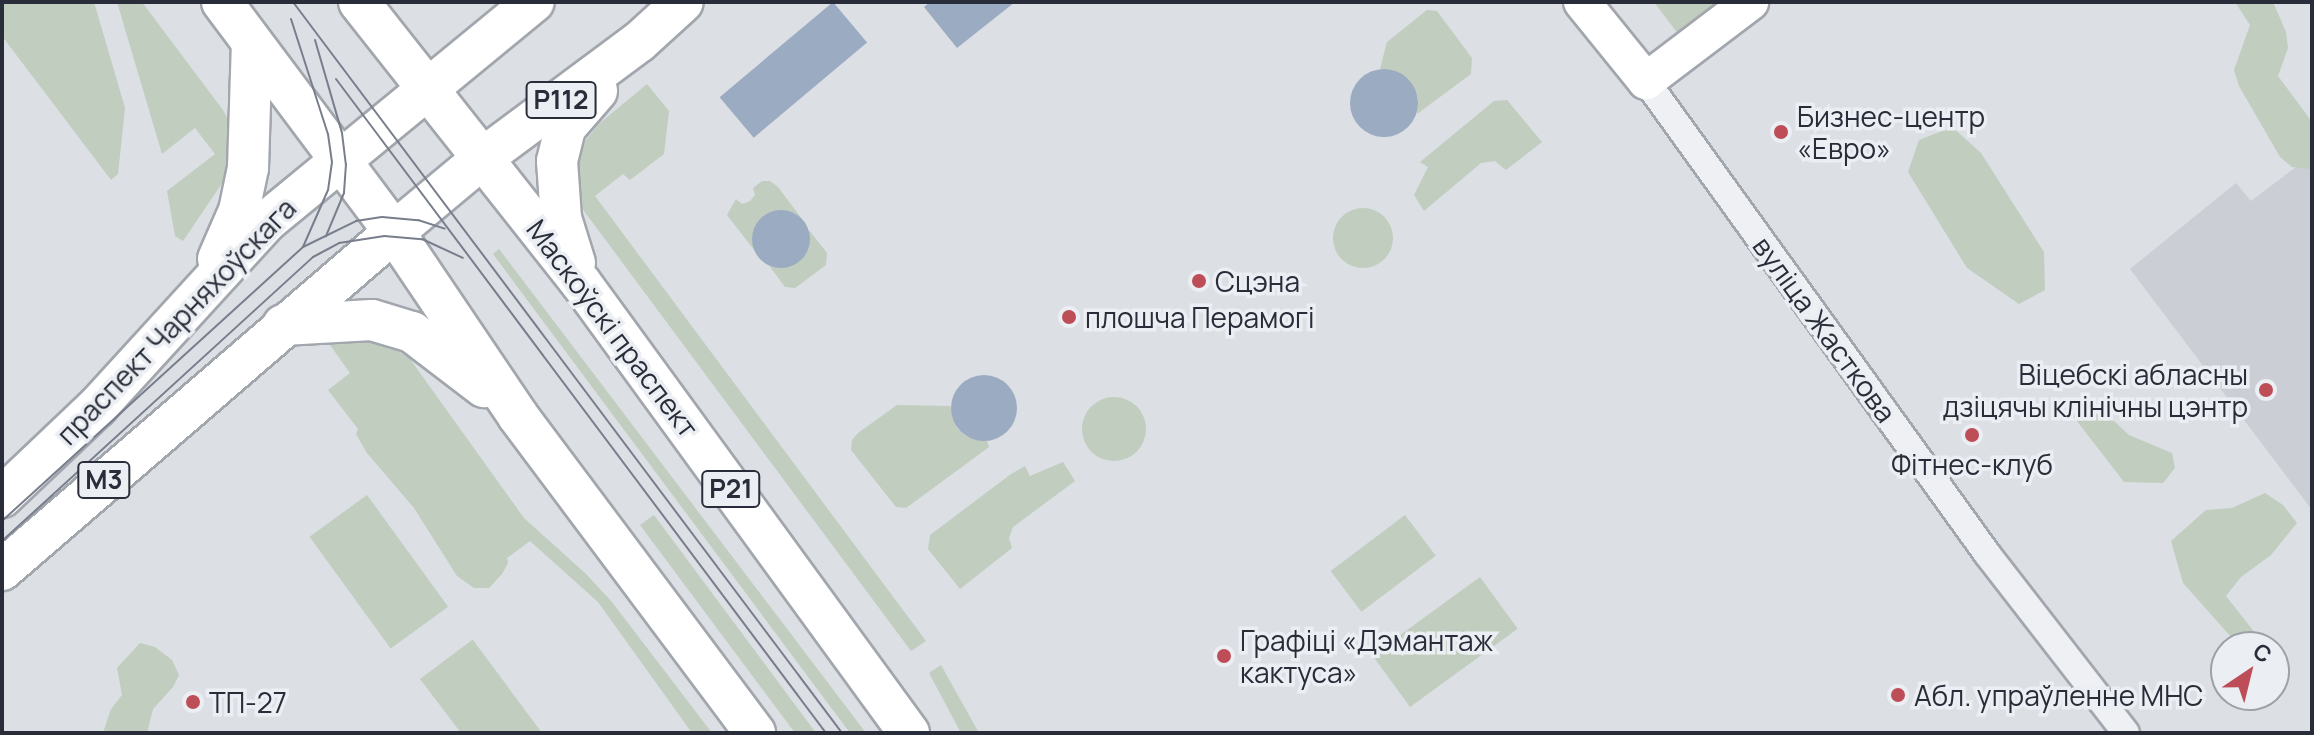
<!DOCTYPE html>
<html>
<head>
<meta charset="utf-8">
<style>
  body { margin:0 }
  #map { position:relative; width:2314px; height:735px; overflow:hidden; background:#dcdfe4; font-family:Manrope,sans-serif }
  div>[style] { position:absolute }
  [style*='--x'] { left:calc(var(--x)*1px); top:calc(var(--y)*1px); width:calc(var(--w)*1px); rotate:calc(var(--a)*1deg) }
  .built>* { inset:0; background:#cbced5 }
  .green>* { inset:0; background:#c1cdbe; transform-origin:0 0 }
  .round { border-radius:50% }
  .water>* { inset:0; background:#9babc1; transform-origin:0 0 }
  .roads { filter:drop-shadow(2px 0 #a2a6ad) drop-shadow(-2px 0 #a2a6ad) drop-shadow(0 2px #a2a6ad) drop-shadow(0 -2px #a2a6ad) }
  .street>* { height:26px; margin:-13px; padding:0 13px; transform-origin:13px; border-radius:13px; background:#eef0f3 }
  .secondary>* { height:36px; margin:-18px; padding:0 18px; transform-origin:18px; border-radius:18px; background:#fff }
  .primary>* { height:40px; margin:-20px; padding:0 20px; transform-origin:20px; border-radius:20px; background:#fff }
  .tram>* { height:2px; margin:-1px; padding:0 1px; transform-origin:1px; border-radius:1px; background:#787e8c }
  .dots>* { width:22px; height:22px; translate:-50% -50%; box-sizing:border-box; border:4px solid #ebeef2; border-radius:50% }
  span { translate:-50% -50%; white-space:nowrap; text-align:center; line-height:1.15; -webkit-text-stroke:7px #ebeef2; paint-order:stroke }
  .shield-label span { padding:2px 6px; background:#ebeef2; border:2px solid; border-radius:6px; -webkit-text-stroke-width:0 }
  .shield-label { font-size:26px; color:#282d39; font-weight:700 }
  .poi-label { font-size:28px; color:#282d39 }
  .left { translate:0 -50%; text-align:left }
  .right { translate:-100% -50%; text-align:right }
  .street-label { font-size:28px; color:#282d39 }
  .frame { position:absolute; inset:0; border:4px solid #282d39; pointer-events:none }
  .north { position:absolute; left:2210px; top:631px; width:80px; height:80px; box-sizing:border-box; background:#ebeef2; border:2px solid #9da1a8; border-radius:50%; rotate:35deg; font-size:22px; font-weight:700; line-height:32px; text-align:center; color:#282d39 }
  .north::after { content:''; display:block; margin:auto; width:28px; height:36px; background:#bd4e57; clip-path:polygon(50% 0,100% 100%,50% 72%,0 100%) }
</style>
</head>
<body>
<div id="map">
  <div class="built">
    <i style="clip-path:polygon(2312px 155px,2312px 510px,2130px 269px,2236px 183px,2251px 201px)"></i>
  </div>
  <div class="green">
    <i style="clip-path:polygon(2px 2px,94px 2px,125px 108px,118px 174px,111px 180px,2px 36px)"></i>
    <i style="clip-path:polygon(117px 2px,142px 2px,223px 110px,232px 128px,233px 145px,227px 176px,183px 241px,175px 236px,167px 191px,215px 154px,195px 128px,162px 154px)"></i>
    <i style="clip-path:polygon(1654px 2px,1724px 2px,1679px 35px)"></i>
    <i style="clip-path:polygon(2235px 2px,2273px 2px,2286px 32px,2288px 48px,2278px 76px,2312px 122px,2312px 166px,2308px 169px,2292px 167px,2280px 157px,2239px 86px,2234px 70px,2250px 25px)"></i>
    <i style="clip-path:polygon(1427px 10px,1437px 11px,1472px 58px,1471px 74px,1417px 114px,1418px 97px,1409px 80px,1398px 72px,1380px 69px,1387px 42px)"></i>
    <i style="clip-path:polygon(647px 84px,669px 111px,664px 154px,630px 180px,623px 174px,595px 196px,926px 641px,911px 651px,584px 211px,577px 191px,577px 161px,586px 140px,600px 123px)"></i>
    <i style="clip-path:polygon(1507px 100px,1542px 142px,1506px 170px,1495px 161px,1481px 163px,1424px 211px,1414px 195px,1428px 167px,1420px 162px,1494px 101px)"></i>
    <i style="clip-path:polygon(1952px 127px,1981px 153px,2044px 252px,2045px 290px,2019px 304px,1967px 268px,1908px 172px,1919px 140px)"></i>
    <i style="clip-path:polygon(762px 181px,770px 181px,778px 187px,802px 219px,794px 213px,761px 218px,753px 234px,755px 251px,727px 215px,736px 199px,742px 204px,750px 201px,755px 195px,753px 188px)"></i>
    <i class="round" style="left:1333px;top:208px;width:60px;height:60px"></i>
    <i style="clip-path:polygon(809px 230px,827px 253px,826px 265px,795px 288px,785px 287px,768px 264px,776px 267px,802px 259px,808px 249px)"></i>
    <i style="clip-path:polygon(499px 249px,866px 733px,850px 733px,493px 254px)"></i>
    <i style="clip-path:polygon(350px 333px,383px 342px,410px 359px,524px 518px,586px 574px,612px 602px,712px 733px,692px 733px,598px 602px,530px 541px,507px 558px,508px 563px,502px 574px,489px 588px,474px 588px,457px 576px,414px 508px,367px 453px,356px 434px,358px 429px,328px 390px,350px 373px,325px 338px)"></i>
    <i class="round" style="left:1082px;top:397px;width:64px;height:64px"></i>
    <i style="clip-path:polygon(2088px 397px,2129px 435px,2172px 453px,2175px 468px,2163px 483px,2124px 482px,2073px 416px)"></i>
    <i style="clip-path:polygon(897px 405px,950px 406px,957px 428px,966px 436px,987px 441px,989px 447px,906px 508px,896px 507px,851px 450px,852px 440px,858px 433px)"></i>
    <i style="clip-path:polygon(1063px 462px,1075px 481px,1013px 527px,1009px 538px,1012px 548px,960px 589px,928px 549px,930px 535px,1011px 474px,1025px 466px,1030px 476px)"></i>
    <i style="clip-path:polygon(2265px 493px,2283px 505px,2297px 523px,2271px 555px,2241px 577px,2226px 596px,2266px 647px,2240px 647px,2183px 583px,2171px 541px,2206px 510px,2232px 508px)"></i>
    <i style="left:367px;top:495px;width:138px;height:71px;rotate:54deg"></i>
    <i style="clip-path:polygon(654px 515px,816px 733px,817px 733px,795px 733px,640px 525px)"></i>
    <i style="left:1405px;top:515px;width:51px;height:93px;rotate:53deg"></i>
    <i style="left:1480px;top:577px;width:64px;height:133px;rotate:54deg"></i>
    <i style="clip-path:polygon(472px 640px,473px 640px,542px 733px,461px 733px,420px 679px)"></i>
    <i style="clip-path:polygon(140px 643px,155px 647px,172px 660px,179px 675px,173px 687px,153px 709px,147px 733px,103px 733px,111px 709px,122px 695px,117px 668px)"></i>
    <i style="clip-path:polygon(941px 665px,979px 733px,961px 733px,929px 673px)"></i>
  </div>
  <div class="water">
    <i style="left:833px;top:2px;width:53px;height:148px;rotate:50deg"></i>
    <i style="clip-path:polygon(930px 2px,1015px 2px,957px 48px,924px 7px)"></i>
    <i class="round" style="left:1350px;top:69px;width:68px;height:68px"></i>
    <i class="round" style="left:752px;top:210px;width:58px;height:58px"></i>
    <i class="round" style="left:951px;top:375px;width:66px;height:66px"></i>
  </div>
  <div class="roads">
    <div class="street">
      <i style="--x:1646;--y:81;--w:584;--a:54.19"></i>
      <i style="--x:1988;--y:555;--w:225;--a:52.2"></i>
    </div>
    <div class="secondary">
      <i style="--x:1582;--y:2;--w:102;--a:51"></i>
      <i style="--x:1646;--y:81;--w:131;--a:-37.2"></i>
    </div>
    <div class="primary">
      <i style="--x:222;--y:2;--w:287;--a:53.2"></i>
      <i style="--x:394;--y:232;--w:222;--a:56"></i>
      <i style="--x:518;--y:416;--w:396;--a:53.2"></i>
      <i style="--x:359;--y:2;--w:358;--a:51.7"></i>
      <i style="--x:581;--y:283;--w:557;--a:53.91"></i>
      <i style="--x:218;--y:259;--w:52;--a:-66.4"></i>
      <i style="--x:239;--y:211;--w:44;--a:-78.2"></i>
      <i style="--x:248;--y:168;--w:124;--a:-88.2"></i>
      <i style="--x:575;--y:263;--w:47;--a:-107.3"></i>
      <i style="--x:561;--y:218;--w:57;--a:-94"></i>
      <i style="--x:557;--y:161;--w:34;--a:-76"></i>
      <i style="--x:565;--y:128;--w:49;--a:-49.1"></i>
      <i style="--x:283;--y:325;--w:89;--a:-3.2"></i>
      <i style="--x:372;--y:320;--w:42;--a:16.7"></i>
      <i style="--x:412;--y:332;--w:91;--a:37.4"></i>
      <i style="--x:2;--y:497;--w:131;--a:-43.5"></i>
      <i style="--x:97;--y:407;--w:252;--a:-47.6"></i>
      <i style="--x:267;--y:221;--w:345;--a:-39.4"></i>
      <i style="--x:2;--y:570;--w:518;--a:-40.77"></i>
      <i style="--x:394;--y:232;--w:117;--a:-39.8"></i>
      <i style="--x:484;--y:157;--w:193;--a:-36.6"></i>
      <i style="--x:639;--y:42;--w:59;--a:-42.3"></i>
    </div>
  </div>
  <div class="tram">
    <i style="--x:293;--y:2;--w:914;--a:53.09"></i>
    <i style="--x:291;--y:19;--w:121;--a:72.2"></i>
    <i style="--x:328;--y:134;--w:28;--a:82"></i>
    <i style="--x:332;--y:162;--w:28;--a:98"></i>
    <i style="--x:328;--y:190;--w:62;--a:113.7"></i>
    <i style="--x:315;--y:40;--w:97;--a:73.8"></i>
    <i style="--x:342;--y:133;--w:31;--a:83"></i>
    <i style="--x:346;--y:164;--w:29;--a:94"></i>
    <i style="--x:344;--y:193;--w:47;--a:112.7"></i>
    <i style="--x:336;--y:79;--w:817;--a:53.16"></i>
    <i style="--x:2;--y:521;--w:407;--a:-42.3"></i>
    <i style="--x:303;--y:247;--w:59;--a:-26.1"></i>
    <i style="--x:356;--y:221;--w:26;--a:-9"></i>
    <i style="--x:382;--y:217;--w:36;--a:5"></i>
    <i style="--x:418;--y:220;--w:28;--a:18"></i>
    <i style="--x:2;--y:541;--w:421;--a:-42.4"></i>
    <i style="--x:313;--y:257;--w:30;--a:-28"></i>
    <i style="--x:339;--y:243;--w:46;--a:-8.8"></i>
    <i style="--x:384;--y:236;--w:38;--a:5"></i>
    <i style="--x:422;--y:239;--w:45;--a:24.9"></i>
  </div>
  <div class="dots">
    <i style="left:1781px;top:132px;background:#bd4e57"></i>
    <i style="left:1199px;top:281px;background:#bd4e57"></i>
    <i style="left:1069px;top:317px;background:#bd4e57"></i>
    <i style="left:2266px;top:390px;background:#bd4e57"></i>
    <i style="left:1972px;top:435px;background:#bd4e57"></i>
    <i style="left:1224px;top:656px;background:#bd4e57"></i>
    <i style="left:1898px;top:695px;background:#bd4e57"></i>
    <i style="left:193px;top:702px;background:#bd4e57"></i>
  </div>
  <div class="shield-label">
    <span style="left:561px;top:100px">Р112</span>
    <span style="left:104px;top:480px">М3</span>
    <span style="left:731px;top:489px">Р21</span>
  </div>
  <div class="poi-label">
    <span class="left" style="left:1797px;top:132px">Бизнес-центр<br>«Евро»</span>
    <span class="left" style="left:1215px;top:281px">Сцэна</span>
    <span class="left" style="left:1085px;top:317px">плошча Перамогі</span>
    <span class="right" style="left:2248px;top:390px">Віцебскі абласны<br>дзіцячы клінічны цэнтр</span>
    <span style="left:1972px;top:464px">Фітнес-клуб</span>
    <span class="left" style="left:1240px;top:656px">Графіці «Дэмантаж<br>кактуса»</span>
    <span class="left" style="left:1914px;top:695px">Абл. упраўленне МНС</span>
    <span class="left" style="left:209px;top:702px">ТП-27</span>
  </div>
  <div class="street-label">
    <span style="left:176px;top:321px;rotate:-46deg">праспект Чарняхоўскага</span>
    <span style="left:613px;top:328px;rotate:53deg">Маскоўскі праспект</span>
    <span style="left:1825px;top:329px;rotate:54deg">вуліца Жасткова</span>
  </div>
  <div class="frame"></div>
  <div class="north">С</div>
</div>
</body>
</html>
